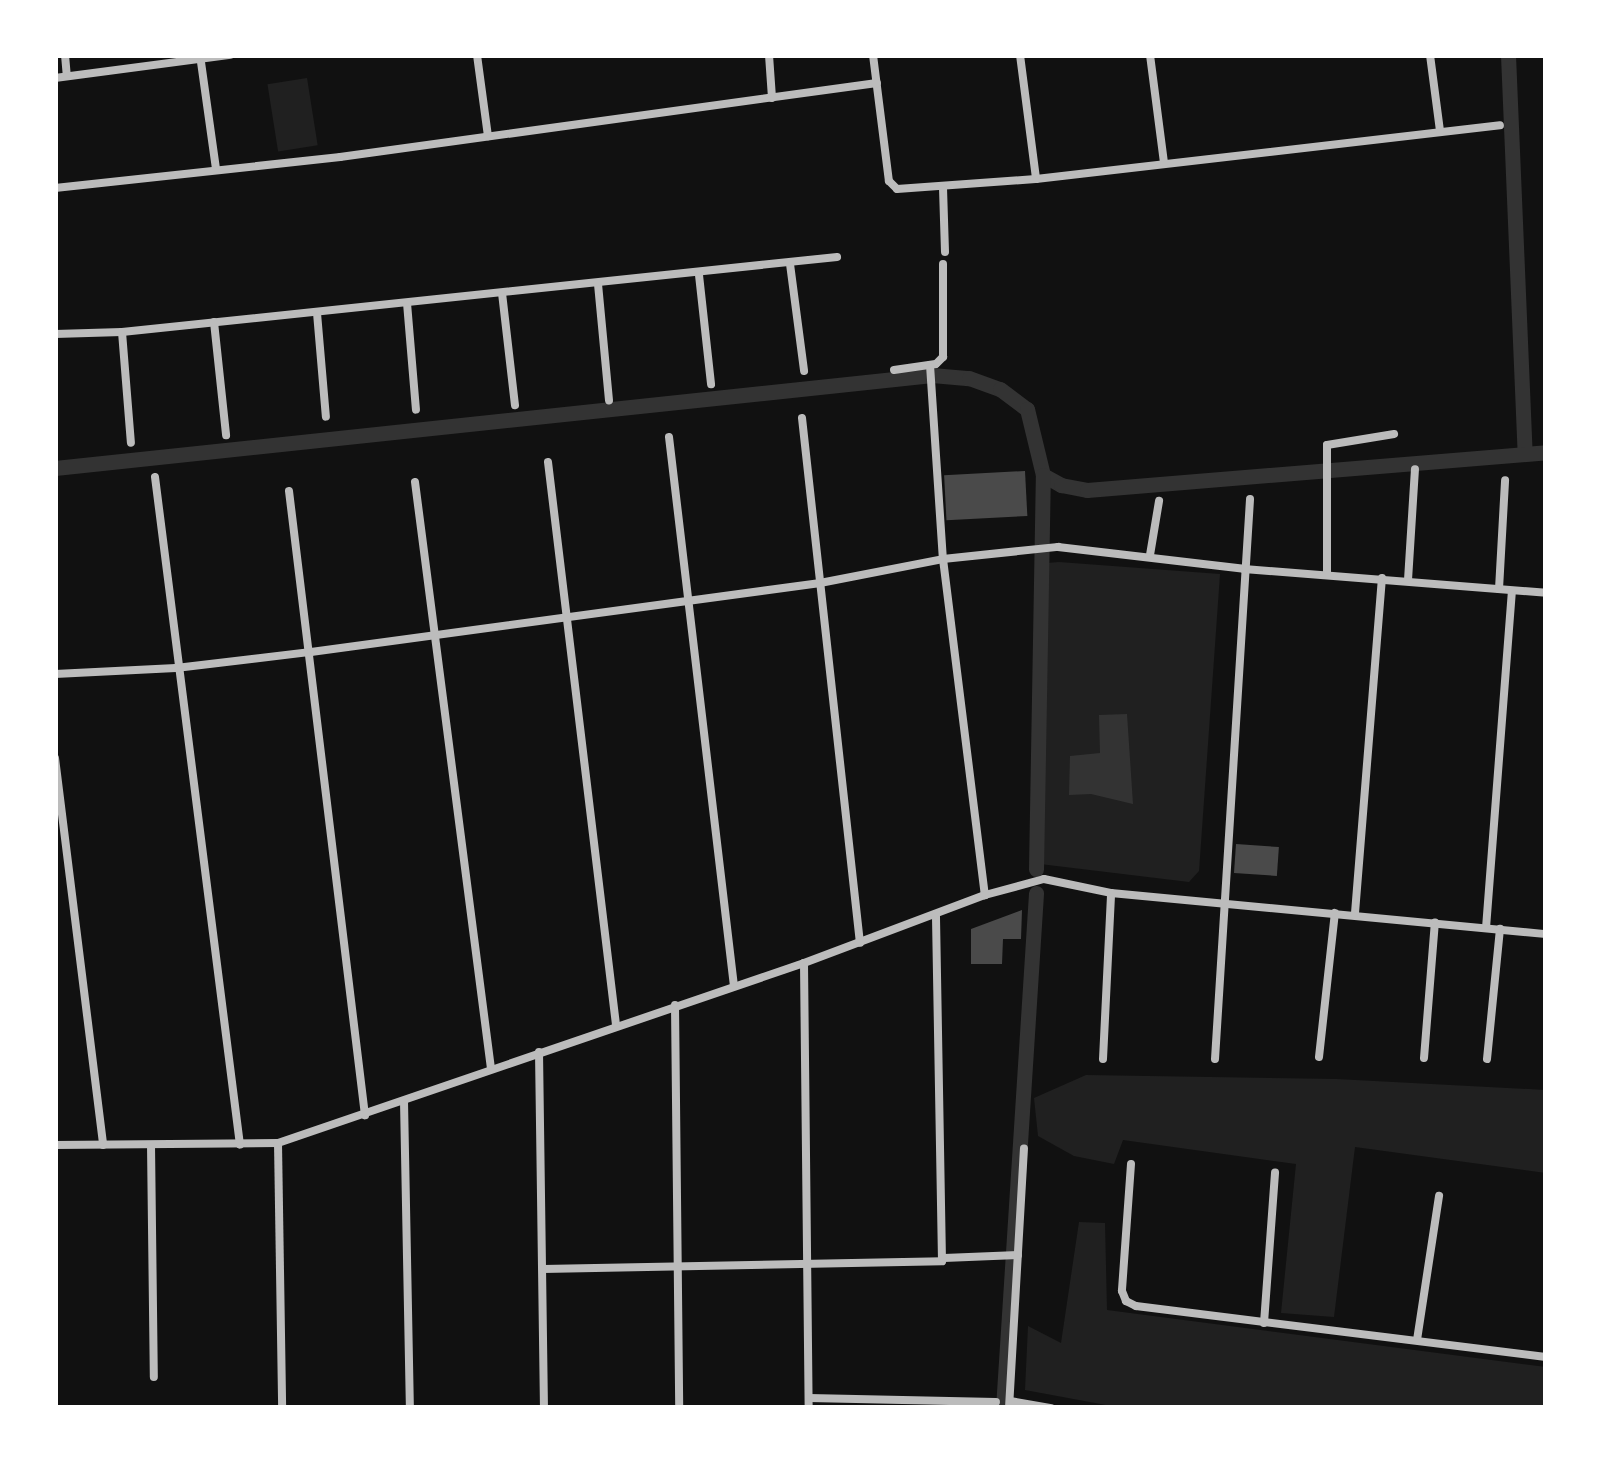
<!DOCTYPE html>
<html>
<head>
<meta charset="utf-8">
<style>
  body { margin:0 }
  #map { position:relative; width:1601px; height:1463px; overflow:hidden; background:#111; font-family:Ubuntu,sans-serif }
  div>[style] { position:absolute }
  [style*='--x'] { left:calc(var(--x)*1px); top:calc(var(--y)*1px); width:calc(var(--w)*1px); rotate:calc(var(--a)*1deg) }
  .green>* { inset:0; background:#202020; transform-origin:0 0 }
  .water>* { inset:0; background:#333 }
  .canal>* { height:15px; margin:-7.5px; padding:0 7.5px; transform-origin:7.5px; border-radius:7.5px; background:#333 }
  .building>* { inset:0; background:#4a4a4a; transform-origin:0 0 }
  .minor>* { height:8px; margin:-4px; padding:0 4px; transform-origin:4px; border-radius:4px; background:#bcbcbc }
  span { translate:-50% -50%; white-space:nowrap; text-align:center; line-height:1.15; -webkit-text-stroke:8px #fff; paint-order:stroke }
  .frame { position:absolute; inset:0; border:58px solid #fff; pointer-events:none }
</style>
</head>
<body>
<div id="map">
  <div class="green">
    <i style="left:307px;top:78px;width:68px;height:40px;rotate:81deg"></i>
    <i style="clip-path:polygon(1059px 562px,1220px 574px,1199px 871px,1189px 882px,1040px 864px,1047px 563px)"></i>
    <i style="clip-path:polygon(1086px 1075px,1336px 1079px,1546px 1090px,1546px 1173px,1355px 1147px,1334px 1317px,1281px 1313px,1296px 1164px,1123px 1140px,1114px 1164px,1074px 1156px,1038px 1136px,1034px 1098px)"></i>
    <i style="clip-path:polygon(1079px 1222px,1105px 1223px,1107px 1310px,1546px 1367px,1546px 1408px,1122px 1408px,1025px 1390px,1028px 1326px,1061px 1343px)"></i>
  </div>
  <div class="water">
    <i style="clip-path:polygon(1127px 714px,1133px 804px,1091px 794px,1069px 795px,1070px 756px,1100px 753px,1099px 715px)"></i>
  </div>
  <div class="canal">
    <i style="--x:1508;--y:55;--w:398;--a:87.6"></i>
    <i style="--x:55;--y:468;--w:882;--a:-6.05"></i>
    <i style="--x:932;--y:375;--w:37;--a:5"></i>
    <i style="--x:969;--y:378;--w:33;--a:20"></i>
    <i style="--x:1000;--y:389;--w:34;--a:37"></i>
    <i style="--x:1027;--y:409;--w:68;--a:76.4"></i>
    <i style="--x:1043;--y:475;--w:21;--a:29"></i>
    <i style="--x:1061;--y:485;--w:26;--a:11"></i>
    <i style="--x:1087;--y:490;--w:461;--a:-4.7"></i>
    <i style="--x:1036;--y:869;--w:394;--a:-89"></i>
    <i style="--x:1003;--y:1408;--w:516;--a:-86.33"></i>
  </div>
  <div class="building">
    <i style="left:1025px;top:471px;width:45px;height:81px;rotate:87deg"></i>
    <i style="left:1236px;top:844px;width:43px;height:29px;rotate:4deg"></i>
    <i style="clip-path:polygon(1022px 910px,1021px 939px,1003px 939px,1002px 964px,971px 964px,971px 929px)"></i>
  </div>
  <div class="minor">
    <i style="--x:65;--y:55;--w:21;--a:85"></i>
    <i style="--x:200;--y:55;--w:115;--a:82"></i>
    <i style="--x:477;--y:55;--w:82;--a:82.3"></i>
    <i style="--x:769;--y:55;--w:43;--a:86"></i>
    <i style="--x:873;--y:55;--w:127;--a:82.8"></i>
    <i style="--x:889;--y:181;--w:11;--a:45"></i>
    <i style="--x:897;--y:189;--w:139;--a:-4.1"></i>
    <i style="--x:1036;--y:179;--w:467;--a:-6.6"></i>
    <i style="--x:1020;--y:55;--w:125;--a:82.6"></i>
    <i style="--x:1150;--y:55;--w:109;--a:82.6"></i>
    <i style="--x:1430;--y:55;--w:77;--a:82.5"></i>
    <i style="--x:55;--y:78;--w:177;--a:-7.5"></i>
    <i style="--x:55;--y:188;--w:287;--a:-6.2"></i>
    <i style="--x:340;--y:157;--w:542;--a:-7.85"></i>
    <i style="--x:943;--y:188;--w:64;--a:88.2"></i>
    <i style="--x:790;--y:264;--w:108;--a:82.5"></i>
    <i style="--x:699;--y:275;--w:110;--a:83.7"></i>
    <i style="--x:598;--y:284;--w:117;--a:84.6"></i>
    <i style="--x:502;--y:293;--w:113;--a:83.4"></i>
    <i style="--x:407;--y:303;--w:107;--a:85.2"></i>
    <i style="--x:317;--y:313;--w:104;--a:85.1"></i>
    <i style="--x:214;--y:322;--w:114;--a:83.9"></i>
    <i style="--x:122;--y:332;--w:111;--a:85.4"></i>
    <i style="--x:55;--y:334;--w:67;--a:-1.7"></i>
    <i style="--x:122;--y:332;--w:719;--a:-5.99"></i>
    <i style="--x:930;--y:365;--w:194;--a:86.2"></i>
    <i style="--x:943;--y:559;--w:339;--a:82.9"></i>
    <i style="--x:894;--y:370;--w:42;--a:-8.1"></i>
    <i style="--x:936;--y:364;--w:10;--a:-45"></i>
    <i style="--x:943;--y:357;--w:93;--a:-90"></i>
    <i style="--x:802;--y:418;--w:528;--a:83.7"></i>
    <i style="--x:669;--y:437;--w:553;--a:83.25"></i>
    <i style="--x:548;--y:462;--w:567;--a:83.11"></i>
    <i style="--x:155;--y:477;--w:673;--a:82.75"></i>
    <i style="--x:415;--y:482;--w:592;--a:82.62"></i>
    <i style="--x:289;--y:491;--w:629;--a:83.06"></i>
    <i style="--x:1150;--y:555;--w:55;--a:-80.5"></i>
    <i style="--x:1327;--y:575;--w:130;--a:-90"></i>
    <i style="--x:1327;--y:445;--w:68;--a:-9.3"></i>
    <i style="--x:1408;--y:580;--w:111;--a:-86.4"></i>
    <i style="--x:1499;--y:589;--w:109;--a:-86.8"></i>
    <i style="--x:55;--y:674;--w:121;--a:-2.8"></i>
    <i style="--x:176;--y:668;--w:136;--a:-6.8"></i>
    <i style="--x:311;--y:652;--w:514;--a:-7.72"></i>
    <i style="--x:820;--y:583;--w:125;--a:-11"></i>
    <i style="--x:943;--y:559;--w:116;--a:-6"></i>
    <i style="--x:1058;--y:547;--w:187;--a:6.7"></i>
    <i style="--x:1244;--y:569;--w:303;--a:4.5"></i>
    <i style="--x:55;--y:758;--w:390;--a:82.9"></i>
    <i style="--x:1355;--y:913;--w:336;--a:-85.4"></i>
    <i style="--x:1486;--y:928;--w:338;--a:-85.6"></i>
    <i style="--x:804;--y:963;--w:445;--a:89.4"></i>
    <i style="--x:675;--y:1005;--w:403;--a:89.4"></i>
    <i style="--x:539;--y:1052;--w:356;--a:89.2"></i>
    <i style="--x:1319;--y:1057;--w:145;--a:-83.7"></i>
    <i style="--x:1424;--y:1058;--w:136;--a:-85.4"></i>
    <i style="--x:1103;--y:1059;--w:166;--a:-87.2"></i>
    <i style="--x:1215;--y:1059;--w:561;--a:-86.42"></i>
    <i style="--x:1487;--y:1059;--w:131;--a:-84.3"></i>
    <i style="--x:404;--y:1101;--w:307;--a:88.9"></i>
    <i style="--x:278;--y:1143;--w:265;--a:89.1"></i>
    <i style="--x:55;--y:1145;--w:223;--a:-0.5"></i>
    <i style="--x:278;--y:1143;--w:556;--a:-18.89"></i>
    <i style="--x:804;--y:963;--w:193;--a:-20.6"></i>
    <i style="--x:985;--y:895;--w:61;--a:-15.2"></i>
    <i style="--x:1044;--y:879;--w:68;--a:11.8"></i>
    <i style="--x:1111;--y:893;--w:437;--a:5.4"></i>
    <i style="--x:151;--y:1145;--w:232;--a:89.3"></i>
    <i style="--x:1131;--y:1164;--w:127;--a:94.1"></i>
    <i style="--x:1122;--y:1291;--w:11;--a:68"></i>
    <i style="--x:1126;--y:1301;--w:11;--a:27"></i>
    <i style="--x:1136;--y:1306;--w:413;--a:7.1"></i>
    <i style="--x:944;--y:1258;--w:74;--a:-2.3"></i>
    <i style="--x:543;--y:1269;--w:399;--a:-1.1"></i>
    <i style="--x:942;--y:1261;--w:347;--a:-91"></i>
    <i style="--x:1264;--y:1323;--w:151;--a:-85.8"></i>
    <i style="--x:1417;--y:1340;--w:146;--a:-81.3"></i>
    <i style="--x:809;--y:1398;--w:187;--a:1.2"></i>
    <i style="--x:1010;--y:1401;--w:42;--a:9.7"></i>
    <i style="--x:1009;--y:1408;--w:260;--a:-86.7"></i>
  </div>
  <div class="frame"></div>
</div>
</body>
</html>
